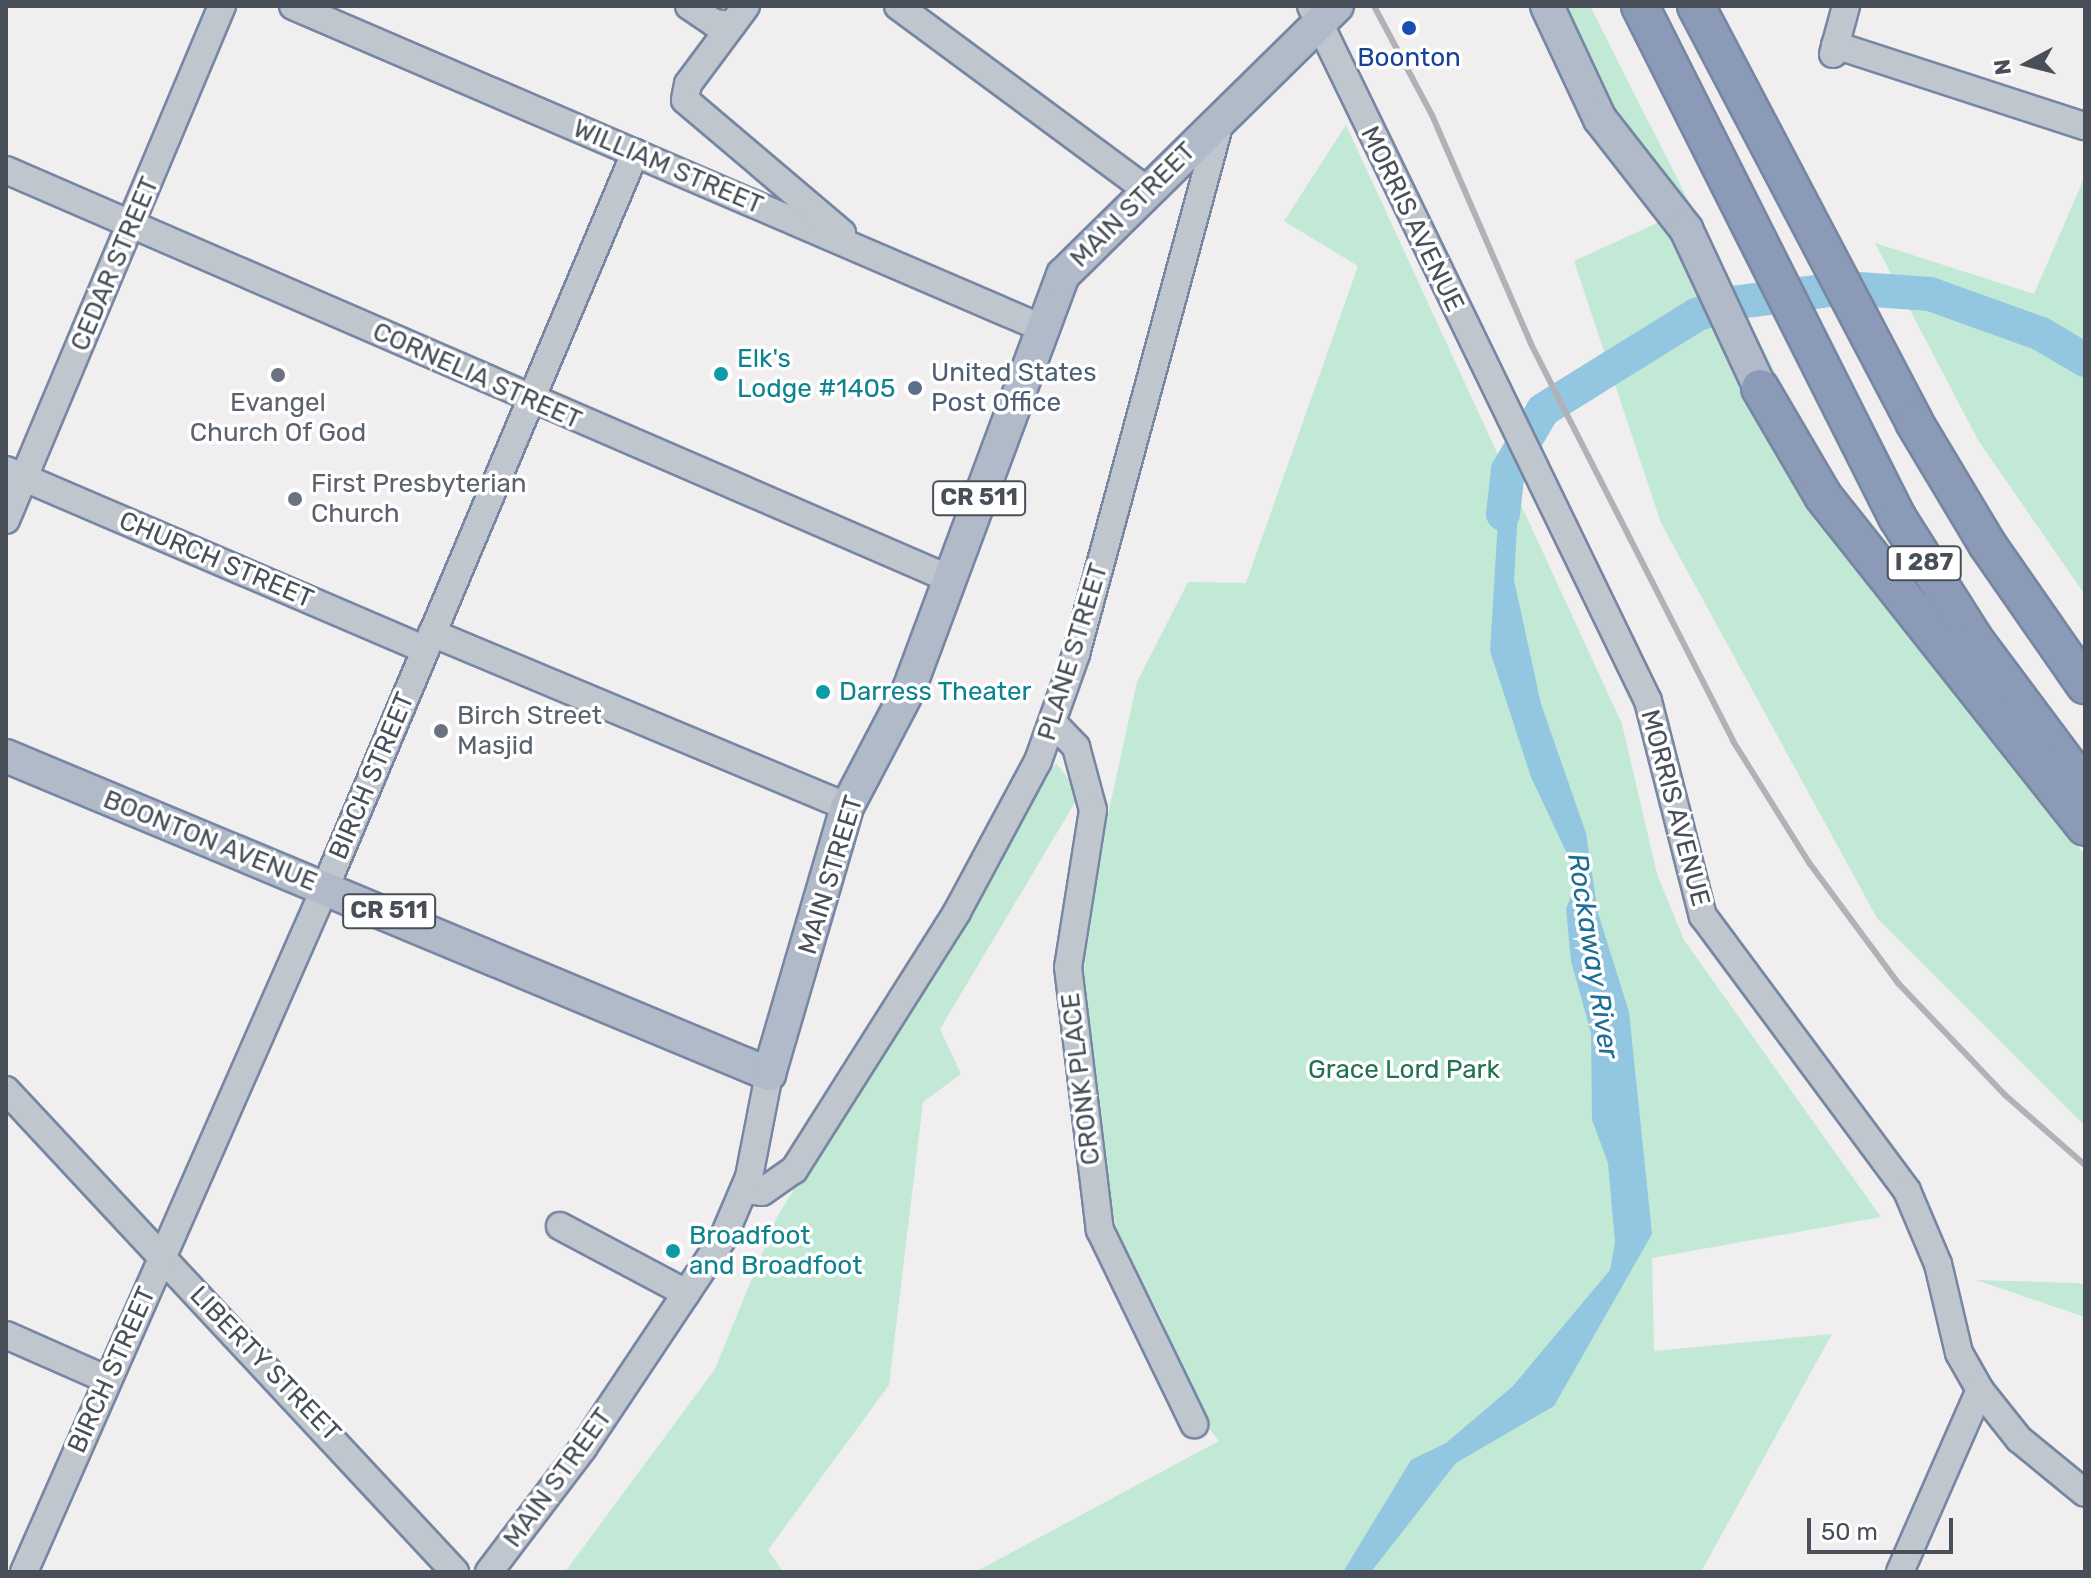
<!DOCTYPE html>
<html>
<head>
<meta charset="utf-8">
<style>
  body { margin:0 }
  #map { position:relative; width:2091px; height:1578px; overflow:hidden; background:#f0eeee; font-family:Rubik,sans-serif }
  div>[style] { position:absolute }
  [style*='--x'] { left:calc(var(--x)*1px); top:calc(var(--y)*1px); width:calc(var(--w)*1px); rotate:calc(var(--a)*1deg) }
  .green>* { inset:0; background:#c1e9d5 }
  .water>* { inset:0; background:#93c7e1 }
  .river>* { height:34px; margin:-17px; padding:0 17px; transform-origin:17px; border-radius:17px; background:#93c7e1 }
  .roads { filter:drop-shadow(2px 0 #7686a3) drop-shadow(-2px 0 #7686a3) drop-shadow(0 2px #7686a3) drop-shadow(0 -2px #7686a3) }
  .minor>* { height:26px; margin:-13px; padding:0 13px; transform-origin:13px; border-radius:13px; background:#c0c6ce }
  .major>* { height:32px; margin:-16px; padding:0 16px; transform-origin:16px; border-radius:16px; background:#b0bac9 }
  .highway>* { height:36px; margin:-18px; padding:0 18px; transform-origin:18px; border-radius:18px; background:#8b9bb7 }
  .rail>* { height:6px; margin:-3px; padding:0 3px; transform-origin:3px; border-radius:3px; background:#b1b2b7 }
  .dots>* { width:22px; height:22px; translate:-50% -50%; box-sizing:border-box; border:4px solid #fff; border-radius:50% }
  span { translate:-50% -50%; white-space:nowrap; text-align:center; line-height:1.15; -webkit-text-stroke:7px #fff; paint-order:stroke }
  .shield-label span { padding:2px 6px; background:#fff; border:2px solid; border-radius:6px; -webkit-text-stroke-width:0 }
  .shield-label { font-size:24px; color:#484f59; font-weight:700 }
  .transit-label { font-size:26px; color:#164399 }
  .street-label { font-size:26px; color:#484f59 }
  .culture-label { font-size:26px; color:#0d838f }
  .left { translate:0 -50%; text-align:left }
  .service-label { font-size:26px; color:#4e5e75 }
  .worship-label { font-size:26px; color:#5b616d }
  .park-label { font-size:26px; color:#217154 }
  .water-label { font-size:28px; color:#1c6e97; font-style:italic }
  .frame { position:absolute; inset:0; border:8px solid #484f59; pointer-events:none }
  .north { position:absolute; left:1987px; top:24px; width:80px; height:80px; -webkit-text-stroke:6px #fff; paint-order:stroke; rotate:263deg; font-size:22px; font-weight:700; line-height:32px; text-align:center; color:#484f59 }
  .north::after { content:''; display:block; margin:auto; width:28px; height:36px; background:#484f59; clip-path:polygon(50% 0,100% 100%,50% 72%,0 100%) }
  .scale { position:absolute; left:1807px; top:1518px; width:146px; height:36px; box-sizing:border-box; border:4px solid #484f59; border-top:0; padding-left:10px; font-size:24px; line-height:28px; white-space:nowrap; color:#484f59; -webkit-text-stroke:6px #fff; paint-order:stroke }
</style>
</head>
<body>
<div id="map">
  <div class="green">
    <i style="clip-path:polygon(1557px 6px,1590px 6px,1848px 517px,1931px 654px,2085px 855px,2085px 1126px,1877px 918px,1661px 523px,1574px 261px,1677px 214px,1566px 52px)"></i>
    <i style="clip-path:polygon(1346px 125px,1622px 724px,1657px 874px,1684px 940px,1881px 1217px,1652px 1258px,1654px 1351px,1832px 1334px,1701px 1572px,975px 1572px,1219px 1441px,1202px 1420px,1159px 1313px,1120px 1250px,1081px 1024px,1088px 906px,1137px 682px,1188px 582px,1246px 583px,1358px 266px,1284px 221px)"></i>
    <i style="clip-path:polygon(2085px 176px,2085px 595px,1978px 440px,1875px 243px,2034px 294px)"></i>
    <i style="clip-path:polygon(1056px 763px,1080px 794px,940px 1029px,961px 1074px,923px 1102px,889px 1385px,768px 1550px,783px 1572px,565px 1572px,715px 1369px,777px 1217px)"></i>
    <i style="clip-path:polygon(1976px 1280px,2077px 1283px,2085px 1285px,2085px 1317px)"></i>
  </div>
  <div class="water">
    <i style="clip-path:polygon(1502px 455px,1519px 494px,1514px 580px,1541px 704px,1586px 833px,1598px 913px,1629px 1012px,1652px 1234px,1554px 1406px,1456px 1463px,1371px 1572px,1343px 1572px,1411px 1460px,1446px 1443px,1513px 1386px,1610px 1270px,1615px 1242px,1608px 1163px,1592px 1120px,1591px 1033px,1571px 961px,1566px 909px,1578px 877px,1531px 777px,1490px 651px)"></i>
  </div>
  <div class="river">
    <i style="--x:1503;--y:514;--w:44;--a:-83.5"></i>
    <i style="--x:1508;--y:470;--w:69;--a:-59.7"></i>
    <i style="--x:1543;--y:410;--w:180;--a:-31.8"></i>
    <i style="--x:1696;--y:315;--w:37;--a:-19"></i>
    <i style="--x:1731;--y:303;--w:115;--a:-7.5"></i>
    <i style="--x:1845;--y:288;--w:85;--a:4"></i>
    <i style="--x:1930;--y:294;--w:118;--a:19.8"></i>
    <i style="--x:2041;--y:334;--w:51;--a:30.6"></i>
  </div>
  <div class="roads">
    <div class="minor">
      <i style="--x:293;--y:6;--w:815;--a:23.26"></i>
      <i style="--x:689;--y:6;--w:30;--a:34"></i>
      <i style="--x:714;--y:23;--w:18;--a:6"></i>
      <i style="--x:746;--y:6;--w:97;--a:126.6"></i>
      <i style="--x:688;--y:84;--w:16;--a:101"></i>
      <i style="--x:685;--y:100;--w:206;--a:40.3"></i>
      <i style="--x:898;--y:6;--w:310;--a:36.5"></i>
      <i style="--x:1311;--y:6;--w:772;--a:64.13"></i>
      <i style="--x:1648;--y:701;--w:222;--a:75.7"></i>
      <i style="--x:1703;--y:916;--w:342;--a:53.4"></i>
      <i style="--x:1907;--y:1191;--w:79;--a:67"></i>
      <i style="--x:1938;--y:1264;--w:91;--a:76.7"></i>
      <i style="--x:1959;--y:1353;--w:43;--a:60.4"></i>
      <i style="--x:1980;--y:1390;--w:63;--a:51.5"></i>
      <i style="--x:2019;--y:1439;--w:85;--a:39.3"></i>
      <i style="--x:1835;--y:45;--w:263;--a:18"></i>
      <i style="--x:1833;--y:54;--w:50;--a:-74.8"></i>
      <i style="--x:6;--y:170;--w:1029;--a:23.43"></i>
      <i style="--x:6;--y:470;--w:456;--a:23.2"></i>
      <i style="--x:6;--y:520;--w:558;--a:-67.21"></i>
      <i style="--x:432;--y:633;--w:450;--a:22.7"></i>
      <i style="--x:1054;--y:724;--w:32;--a:46"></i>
      <i style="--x:1076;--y:747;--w:65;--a:74.9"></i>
      <i style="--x:1093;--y:810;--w:159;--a:99"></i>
      <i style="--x:1068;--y:967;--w:265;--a:83.1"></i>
      <i style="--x:1100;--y:1230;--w:216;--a:64.1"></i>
      <i style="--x:6;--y:1090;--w:659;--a:47.03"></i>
      <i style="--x:744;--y:1190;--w:18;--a:6"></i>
      <i style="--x:762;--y:1192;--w:39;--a:-35"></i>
      <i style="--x:794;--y:1170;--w:305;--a:-57.7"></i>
      <i style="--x:957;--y:912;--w:171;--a:-61.8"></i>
      <i style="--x:1038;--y:761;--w:114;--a:-70.4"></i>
      <i style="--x:1076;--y:654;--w:554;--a:-74.84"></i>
      <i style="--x:560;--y:1226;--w:143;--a:28"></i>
      <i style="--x:6;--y:1335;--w:111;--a:23.8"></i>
      <i style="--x:24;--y:1572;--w:747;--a:-66.25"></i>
      <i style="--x:325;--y:888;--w:798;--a:-67.13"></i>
      <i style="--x:489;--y:1572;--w:156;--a:-52.8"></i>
      <i style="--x:583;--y:1448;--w:252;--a:-56.3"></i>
      <i style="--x:723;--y:1238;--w:66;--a:-66.9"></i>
      <i style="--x:749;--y:1177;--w:105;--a:-79"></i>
      <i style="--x:1900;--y:1572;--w:199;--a:-66.3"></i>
    </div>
    <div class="major">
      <i style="--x:1547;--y:6;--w:125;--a:64.9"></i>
      <i style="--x:1600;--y:119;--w:140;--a:52"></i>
      <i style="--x:1686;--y:229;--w:175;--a:65"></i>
      <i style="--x:6;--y:756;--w:827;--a:22.63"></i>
      <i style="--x:769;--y:1074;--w:278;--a:-73.7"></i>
      <i style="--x:847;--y:807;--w:133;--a:-62.3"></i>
      <i style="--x:909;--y:689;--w:442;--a:-69.6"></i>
      <i style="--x:1063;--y:275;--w:384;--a:-44.5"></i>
    </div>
    <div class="highway">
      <i style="--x:1640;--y:6;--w:572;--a:63.3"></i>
      <i style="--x:1897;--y:517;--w:144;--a:57.7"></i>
      <i style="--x:1974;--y:639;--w:186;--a:53.3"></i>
      <i style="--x:1696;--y:6;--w:470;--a:62.3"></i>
      <i style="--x:1914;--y:422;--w:142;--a:59.1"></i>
      <i style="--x:1987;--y:544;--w:172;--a:55.2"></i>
      <i style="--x:1760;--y:388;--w:125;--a:59.7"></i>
      <i style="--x:1823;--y:496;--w:422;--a:51.6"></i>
    </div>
  </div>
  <div class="rail">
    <i style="--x:1374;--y:6;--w:123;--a:62"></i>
    <i style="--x:1432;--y:115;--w:249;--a:66.6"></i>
    <i style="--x:1531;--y:344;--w:445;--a:63"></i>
    <i style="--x:1733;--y:741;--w:145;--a:58"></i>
    <i style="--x:1810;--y:864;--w:148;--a:53.5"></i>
    <i style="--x:1898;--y:983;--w:155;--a:46.3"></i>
    <i style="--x:2005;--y:1095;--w:106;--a:41.2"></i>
  </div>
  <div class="dots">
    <i style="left:1409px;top:28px;background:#1a4fb4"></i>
    <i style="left:721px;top:374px;background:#0f9aa8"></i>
    <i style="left:278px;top:375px;background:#6b7280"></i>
    <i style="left:915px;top:388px;background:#5c6f8a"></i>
    <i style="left:295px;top:499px;background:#6b7280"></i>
    <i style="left:823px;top:692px;background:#0f9aa8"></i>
    <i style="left:441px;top:731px;background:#6b7280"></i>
    <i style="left:673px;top:1251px;background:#0f9aa8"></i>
  </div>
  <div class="shield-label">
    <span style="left:979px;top:498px">CR 511</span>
    <span style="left:1924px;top:563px">I 287</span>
    <span style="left:389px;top:911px">CR 511</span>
  </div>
  <div class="transit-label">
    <span style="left:1409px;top:58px">Boonton</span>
  </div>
  <div class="street-label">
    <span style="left:668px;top:167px;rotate:23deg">WILLIAM STREET</span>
    <span style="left:1133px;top:205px;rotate:-45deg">MAIN STREET</span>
    <span style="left:1412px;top:219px;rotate:64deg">MORRIS AVENUE</span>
    <span style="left:115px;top:264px;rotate:-67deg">CEDAR STREET</span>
    <span style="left:477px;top:376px;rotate:24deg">CORNELIA STREET</span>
    <span style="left:216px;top:560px;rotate:23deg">CHURCH STREET</span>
    <span style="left:1073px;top:652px;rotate:-73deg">PLANE STREET</span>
    <span style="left:372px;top:776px;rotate:-67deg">BIRCH STREET</span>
    <span style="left:1675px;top:808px;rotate:75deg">MORRIS AVENUE</span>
    <span style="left:210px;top:841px;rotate:22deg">BOONTON AVENUE</span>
    <span style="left:831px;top:875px;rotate:-73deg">MAIN STREET</span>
    <span style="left:1081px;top:1079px;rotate:-97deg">CRONK PLACE</span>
    <span style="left:265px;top:1364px;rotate:46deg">LIBERTY STREET</span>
    <span style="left:112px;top:1370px;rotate:-66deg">BIRCH STREET</span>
    <span style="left:558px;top:1478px;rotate:-54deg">MAIN STREET</span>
  </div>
  <div class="culture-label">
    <span class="left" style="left:737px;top:374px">Elk's<br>Lodge #1405</span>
    <span class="left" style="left:839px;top:692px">Darress Theater</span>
    <span class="left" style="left:689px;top:1251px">Broadfoot<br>and Broadfoot</span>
  </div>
  <div class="service-label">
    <span class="left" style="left:931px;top:388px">United States<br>Post Office</span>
  </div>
  <div class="worship-label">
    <span style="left:278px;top:418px">Evangel<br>Church Of God</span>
    <span class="left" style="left:311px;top:499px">First Presbyterian<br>Church</span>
    <span class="left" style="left:457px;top:731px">Birch Street<br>Masjid</span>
  </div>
  <div class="park-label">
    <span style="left:1404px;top:1070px">Grace Lord Park</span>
  </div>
  <div class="water-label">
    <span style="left:1593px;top:956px;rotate:81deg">Rockaway River</span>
  </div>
  <div class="frame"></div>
  <div class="north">N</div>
  <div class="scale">50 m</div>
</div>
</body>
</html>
